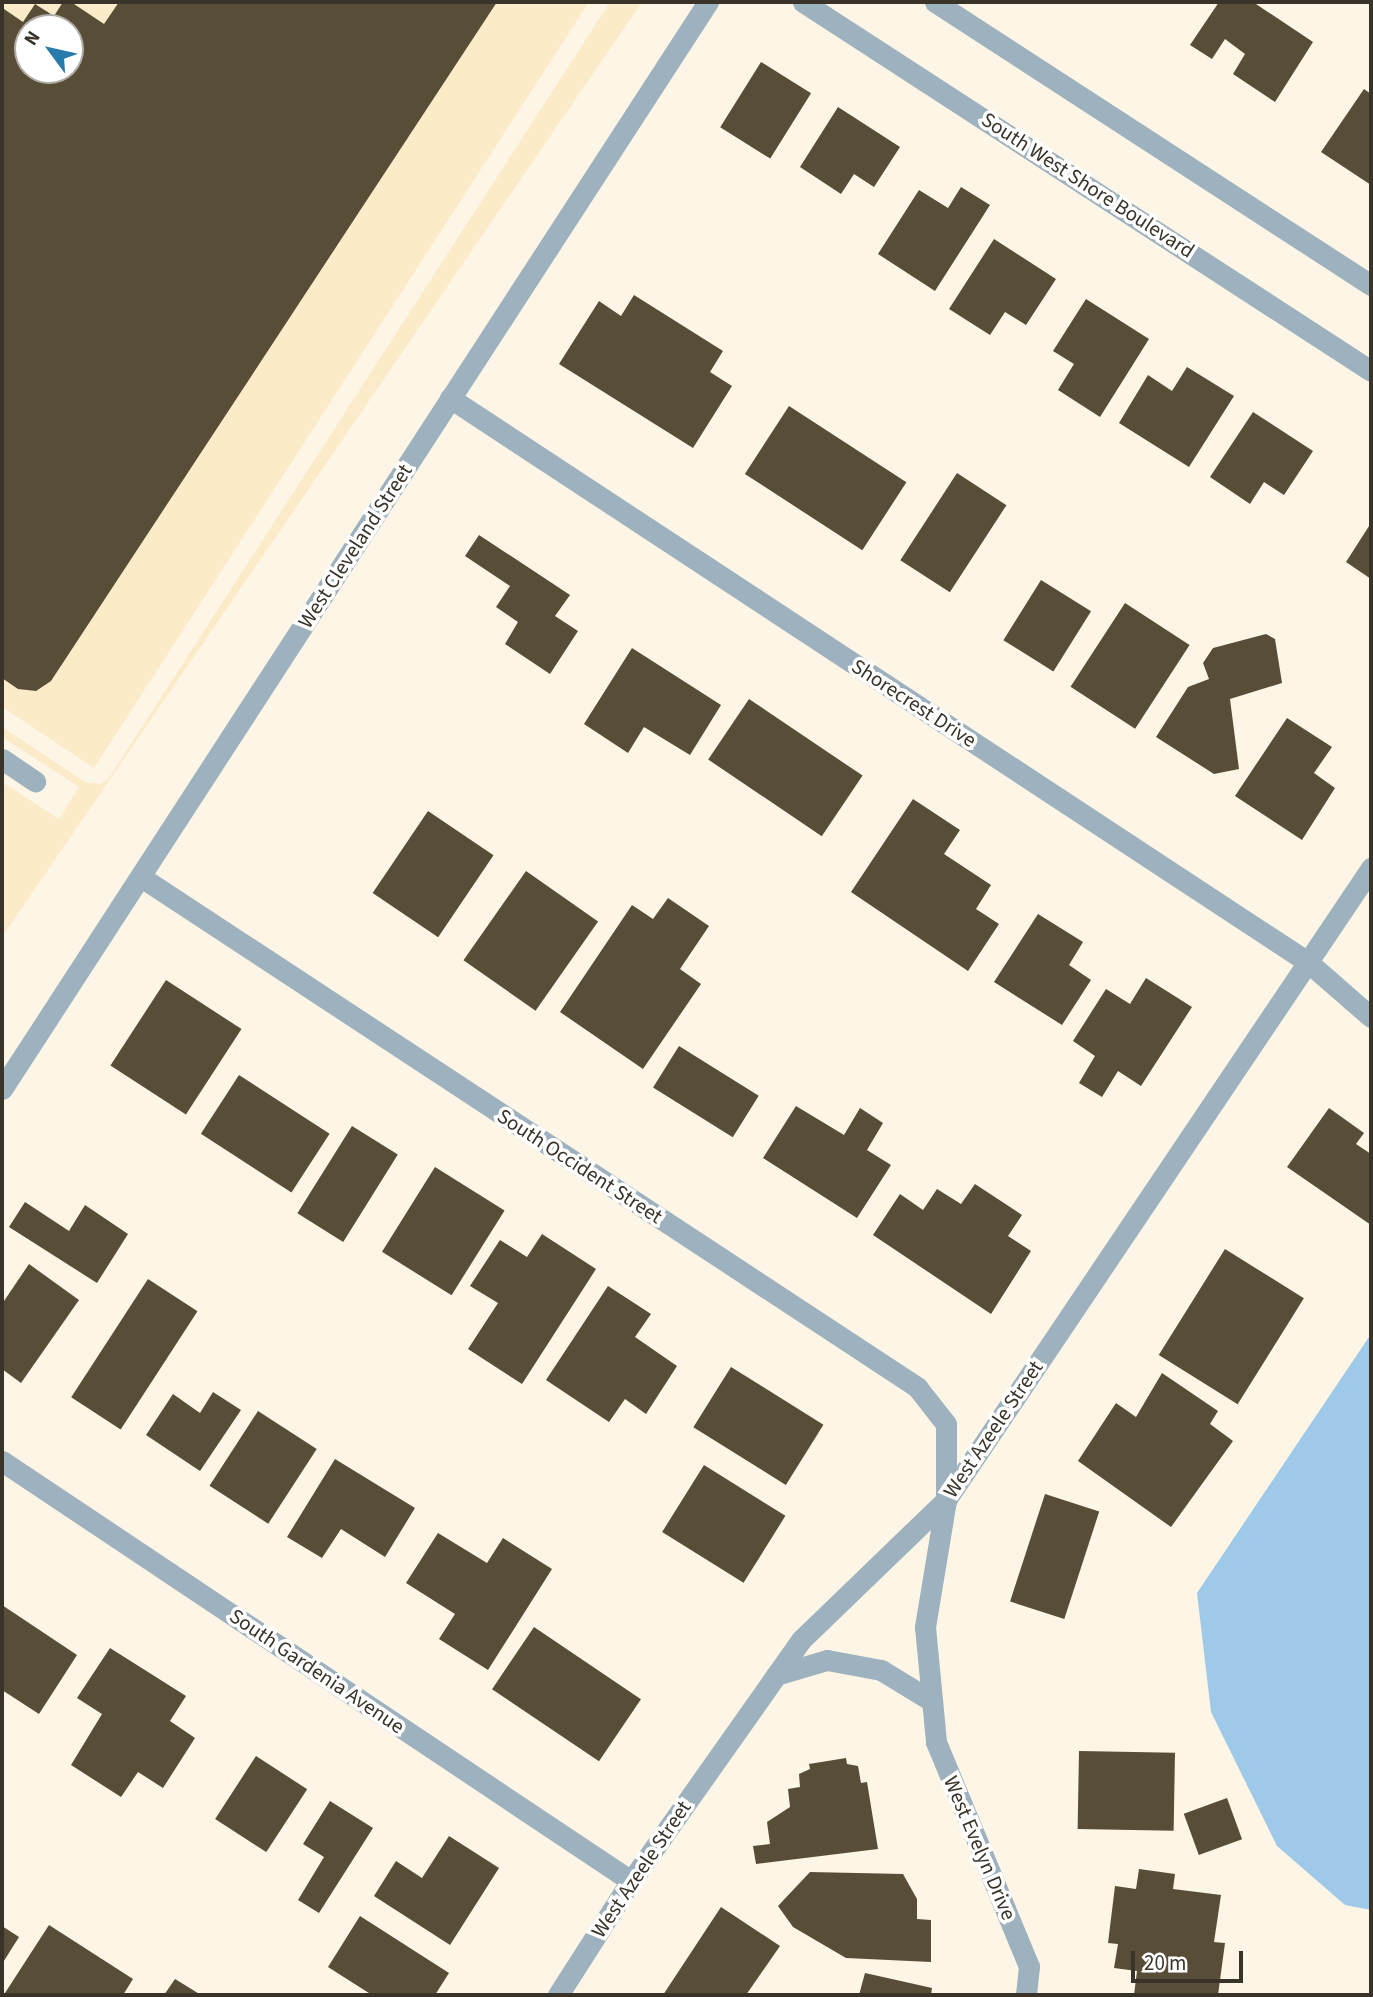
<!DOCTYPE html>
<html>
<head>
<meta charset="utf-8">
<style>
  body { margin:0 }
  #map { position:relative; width:1373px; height:1997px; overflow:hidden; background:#fdf5e5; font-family:"Source Sans 3",sans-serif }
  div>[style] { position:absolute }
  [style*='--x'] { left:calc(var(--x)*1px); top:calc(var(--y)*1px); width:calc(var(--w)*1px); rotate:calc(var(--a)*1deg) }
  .built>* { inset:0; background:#fcebc8 }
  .water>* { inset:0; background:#9ec9e8 }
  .building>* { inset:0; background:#584d36; transform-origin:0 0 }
  .minor>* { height:21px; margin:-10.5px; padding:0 10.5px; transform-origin:10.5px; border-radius:10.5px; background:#9eb1be }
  span { translate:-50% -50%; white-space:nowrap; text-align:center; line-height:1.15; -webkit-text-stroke:7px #fff; paint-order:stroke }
  .street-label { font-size:21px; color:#393329 }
  .frame { position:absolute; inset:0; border:4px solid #393329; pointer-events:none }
  .north { position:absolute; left:14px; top:14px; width:70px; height:70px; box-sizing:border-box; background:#fff; border:2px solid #b0ada9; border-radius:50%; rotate:303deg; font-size:19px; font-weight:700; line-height:28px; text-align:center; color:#393329 }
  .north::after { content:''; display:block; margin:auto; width:24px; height:32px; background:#277bab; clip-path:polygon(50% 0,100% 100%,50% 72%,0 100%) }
  .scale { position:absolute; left:1131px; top:1951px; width:112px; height:32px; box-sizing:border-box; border:4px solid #393329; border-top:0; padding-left:9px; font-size:21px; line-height:24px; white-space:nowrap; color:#393329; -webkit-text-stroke:5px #fff; paint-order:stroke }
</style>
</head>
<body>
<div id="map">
  <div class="built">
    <i style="clip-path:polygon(evenodd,2px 2px,589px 2px,94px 768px,2px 707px,2px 2px,28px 28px,70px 28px,70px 70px,28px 70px,28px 28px)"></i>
    <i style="clip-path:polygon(610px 2px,642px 2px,2px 937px,2px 782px,59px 819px,79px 787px,2px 737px,2px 727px,85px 782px,101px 784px,109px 778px)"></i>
  </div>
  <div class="water">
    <i style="clip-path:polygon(1371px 1334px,1371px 1910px,1345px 1905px,1277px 1846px,1211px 1712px,1197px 1593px)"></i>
  </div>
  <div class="building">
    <i style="clip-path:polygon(evenodd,63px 2px,71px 2px,104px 24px,119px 2px,497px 2px,51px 681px,36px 691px,18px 689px,2px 678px,2px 13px,4px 9px,23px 22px,35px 4px,54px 16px,63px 2px,28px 28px,70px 28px,70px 70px,28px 70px,28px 28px)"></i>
    <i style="clip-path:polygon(1219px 2px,1253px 2px,1313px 42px,1275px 102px,1233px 74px,1245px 54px,1225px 39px,1212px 59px,1190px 45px)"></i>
    <i style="left:761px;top:62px;width:59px;height:77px;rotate:32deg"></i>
    <i style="clip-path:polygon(1364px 89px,1371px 94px,1371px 185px,1321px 152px)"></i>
    <i style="clip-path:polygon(838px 107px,900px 147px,874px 187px,854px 174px,841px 194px,800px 167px)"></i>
    <i style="clip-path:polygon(961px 187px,990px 205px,935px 291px,878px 254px,919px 190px,948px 208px)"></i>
    <i style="clip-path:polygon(994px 239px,1056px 279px,1026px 325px,1005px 312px,990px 335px,949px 309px)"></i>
    <i style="clip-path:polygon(634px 295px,723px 351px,710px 372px,732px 386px,693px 448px,559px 364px,599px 301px,621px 316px)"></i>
    <i style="clip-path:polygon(1086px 299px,1149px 339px,1100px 417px,1058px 390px,1074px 364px,1053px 351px)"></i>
    <i style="clip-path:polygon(1187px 367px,1234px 396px,1189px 467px,1119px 423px,1148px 375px,1172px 391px)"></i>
    <i style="left:789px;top:406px;width:140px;height:81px;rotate:33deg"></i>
    <i style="clip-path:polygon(1253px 412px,1313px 451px,1284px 495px,1264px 482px,1250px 504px,1210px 477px)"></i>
    <i style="left:957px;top:473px;width:59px;height:104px;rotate:33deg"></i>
    <i style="clip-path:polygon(1371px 523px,1371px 579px,1346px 562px)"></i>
    <i style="clip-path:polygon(479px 535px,570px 595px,555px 616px,578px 631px,550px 674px,505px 644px,518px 622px,496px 607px,510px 586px,465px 556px)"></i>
    <i style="left:1041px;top:580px;width:59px;height:71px;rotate:32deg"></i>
    <i style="left:1125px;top:603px;width:77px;height:100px;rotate:33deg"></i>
    <i style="clip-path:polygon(1266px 634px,1275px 639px,1282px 683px,1230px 699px,1239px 769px,1214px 774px,1156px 737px,1188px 687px,1209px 679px,1203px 663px,1213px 648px)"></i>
    <i style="clip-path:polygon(632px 648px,721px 705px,690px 755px,644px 727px,628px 753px,584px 724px)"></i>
    <i style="left:749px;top:699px;width:137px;height:73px;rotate:34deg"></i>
    <i style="clip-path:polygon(1287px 718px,1332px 747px,1314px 773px,1335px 788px,1302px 840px,1235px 796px)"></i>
    <i style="clip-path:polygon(913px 799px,960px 830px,944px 854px,991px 885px,976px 909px,999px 924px,968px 971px,851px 892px)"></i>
    <i style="left:428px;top:811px;width:79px;height:99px;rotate:34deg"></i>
    <i style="left:526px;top:871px;width:88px;height:109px;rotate:35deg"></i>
    <i style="clip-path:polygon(668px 898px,709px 926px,680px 969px,701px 984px,643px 1069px,560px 1012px,632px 905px,653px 919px)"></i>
    <i style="clip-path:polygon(1038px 914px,1083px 942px,1069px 965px,1091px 980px,1062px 1025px,994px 982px)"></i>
    <i style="clip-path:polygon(1146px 978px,1192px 1007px,1141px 1086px,1118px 1071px,1102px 1097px,1079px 1083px,1095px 1056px,1073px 1041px,1106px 989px,1130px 1004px)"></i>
    <i style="left:166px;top:980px;width:90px;height:102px;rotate:33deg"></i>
    <i style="left:679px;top:1046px;width:94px;height:49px;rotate:32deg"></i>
    <i style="left:239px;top:1075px;width:108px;height:70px;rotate:33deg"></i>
    <i style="clip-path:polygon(796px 1106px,844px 1135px,860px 1108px,883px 1123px,867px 1150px,891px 1165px,857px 1218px,763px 1158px)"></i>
    <i style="clip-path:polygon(1329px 1108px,1364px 1133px,1356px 1144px,1371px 1154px,1371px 1225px,1287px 1167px)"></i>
    <i style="left:352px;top:1126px;width:54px;height:103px;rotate:32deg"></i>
    <i style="left:435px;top:1167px;width:82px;height:100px;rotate:32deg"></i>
    <i style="clip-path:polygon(975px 1184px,1022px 1215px,1008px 1236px,1031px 1251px,991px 1314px,873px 1235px,900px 1194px,923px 1210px,937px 1189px,961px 1204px)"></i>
    <i style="clip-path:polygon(25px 1202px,69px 1231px,85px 1205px,128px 1234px,97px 1283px,9px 1227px)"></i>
    <i style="clip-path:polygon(542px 1234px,596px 1269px,522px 1384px,468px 1349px,498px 1303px,470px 1286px,500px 1240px,527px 1257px)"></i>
    <i style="left:1225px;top:1249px;width:93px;height:125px;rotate:32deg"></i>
    <i style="clip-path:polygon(29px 1264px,79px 1300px,21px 1383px,2px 1369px,2px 1304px)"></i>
    <i style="left:148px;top:1279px;width:59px;height:141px;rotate:33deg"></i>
    <i style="clip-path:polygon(608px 1286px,651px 1314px,635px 1337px,677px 1366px,646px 1414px,625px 1399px,609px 1422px,546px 1380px)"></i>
    <i style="left:731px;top:1367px;width:109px;height:71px;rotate:32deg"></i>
    <i style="clip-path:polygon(1162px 1373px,1218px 1411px,1210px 1424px,1233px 1441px,1171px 1527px,1078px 1461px,1116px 1403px,1136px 1417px)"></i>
    <i style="clip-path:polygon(213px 1392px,241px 1410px,200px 1471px,146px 1435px,173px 1394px,200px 1413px)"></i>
    <i style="left:258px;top:1411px;width:70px;height:89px;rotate:33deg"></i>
    <i style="clip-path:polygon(335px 1459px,415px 1508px,385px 1557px,341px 1529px,322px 1558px,287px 1537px)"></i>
    <i style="left:704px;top:1465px;width:96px;height:79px;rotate:32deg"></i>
    <i style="left:1045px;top:1494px;width:57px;height:113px;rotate:18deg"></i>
    <i style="clip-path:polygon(438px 1533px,487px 1563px,503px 1538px,552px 1569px,488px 1670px,439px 1639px,455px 1614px,406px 1583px)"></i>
    <i style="clip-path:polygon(2px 1605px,77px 1655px,39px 1714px,2px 1690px)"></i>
    <i style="left:534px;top:1627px;width:129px;height:75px;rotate:34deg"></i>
    <i style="clip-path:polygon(110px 1648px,186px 1696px,170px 1721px,195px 1738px,163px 1788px,138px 1772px,121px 1797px,71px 1765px,102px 1714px,77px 1698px)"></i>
    <i style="left:1079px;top:1751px;width:96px;height:78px;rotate:1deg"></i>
    <i style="left:256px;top:1756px;width:61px;height:75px;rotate:33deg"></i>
    <i style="clip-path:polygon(846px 1758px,847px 1764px,858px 1766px,861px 1783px,867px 1782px,878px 1849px,756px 1864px,753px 1846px,770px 1844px,767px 1822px,790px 1807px,788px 1789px,800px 1787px,799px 1774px,810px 1769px,809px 1764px)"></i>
    <i style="left:1227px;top:1798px;width:44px;height:46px;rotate:70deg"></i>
    <i style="clip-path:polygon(330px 1801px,373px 1828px,319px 1913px,298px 1900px,324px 1857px,303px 1844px)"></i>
    <i style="clip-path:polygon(449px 1836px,499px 1868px,450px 1945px,374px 1896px,396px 1861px,422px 1878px)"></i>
    <i style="clip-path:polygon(1139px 1869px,1175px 1874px,1173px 1889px,1221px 1895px,1214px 1942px,1225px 1943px,1218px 1995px,1134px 1995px,1137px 1971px,1114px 1968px,1118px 1944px,1108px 1943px,1115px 1886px,1136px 1889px)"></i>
    <i style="clip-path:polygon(810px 1872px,903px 1874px,917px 1899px,917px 1919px,931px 1920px,931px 1962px,846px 1958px,793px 1927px,778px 1906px)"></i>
    <i style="clip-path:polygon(721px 1907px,780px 1946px,746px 1995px,663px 1995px)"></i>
    <i style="clip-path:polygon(360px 1916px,449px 1973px,435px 1995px,372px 1995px,328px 1967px)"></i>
    <i style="clip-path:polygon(49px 1925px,133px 1979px,123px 1995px,5px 1993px)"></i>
    <i style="clip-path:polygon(2px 1926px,19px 1937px,2px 1964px)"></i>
    <i style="clip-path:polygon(865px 1973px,932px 1988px,931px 1995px,859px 1995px)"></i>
    <i style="clip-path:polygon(175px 1979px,201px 1995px,164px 1995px)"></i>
  </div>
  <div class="minor">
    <i style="--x:803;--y:2;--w:677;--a:33.01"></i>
    <i style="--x:935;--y:2;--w:520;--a:32.99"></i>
    <i style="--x:450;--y:398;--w:1028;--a:33.33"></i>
    <i style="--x:1309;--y:963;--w:82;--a:41.1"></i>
    <i style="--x:2;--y:759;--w:40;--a:34"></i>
    <i style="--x:141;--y:877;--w:929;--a:33.31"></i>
    <i style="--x:917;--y:1387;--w:47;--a:51.9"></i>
    <i style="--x:946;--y:1424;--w:76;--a:90"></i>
    <i style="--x:946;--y:1500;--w:129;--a:99.4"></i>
    <i style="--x:925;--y:1627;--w:116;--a:84.5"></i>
    <i style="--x:936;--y:1742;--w:243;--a:67.5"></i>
    <i style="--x:1029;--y:1966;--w:29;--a:96"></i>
    <i style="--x:2;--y:1089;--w:1296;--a:-57"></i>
    <i style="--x:2;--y:1461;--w:756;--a:33.73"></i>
    <i style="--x:776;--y:1675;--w:53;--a:-16.4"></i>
    <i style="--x:827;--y:1660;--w:55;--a:10.5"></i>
    <i style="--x:881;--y:1670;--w:60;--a:31.3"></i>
    <i style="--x:558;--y:1995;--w:135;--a:-57.4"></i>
    <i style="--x:631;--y:1881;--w:295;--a:-54.8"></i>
    <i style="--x:801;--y:1640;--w:202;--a:-44"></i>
    <i style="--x:946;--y:1500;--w:762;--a:-56.08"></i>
  </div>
  <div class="street-label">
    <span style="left:1088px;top:185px;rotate:33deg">South West Shore Boulevard</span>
    <span style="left:355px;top:546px;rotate:-57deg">West Cleveland Street</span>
    <span style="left:914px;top:703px;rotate:33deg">Shorecrest Drive</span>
    <span style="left:580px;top:1166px;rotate:33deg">South Occident Street</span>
    <span style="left:993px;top:1429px;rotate:-56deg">West Azeele Street</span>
    <span style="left:317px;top:1671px;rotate:34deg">South Gardenia Avenue</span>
    <span style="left:980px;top:1848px;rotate:67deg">West Evelyn Drive</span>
    <span style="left:641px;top:1869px;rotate:-56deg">West Azeele Street</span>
  </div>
  <div class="frame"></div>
  <div class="north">N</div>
  <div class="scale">20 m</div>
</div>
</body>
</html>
